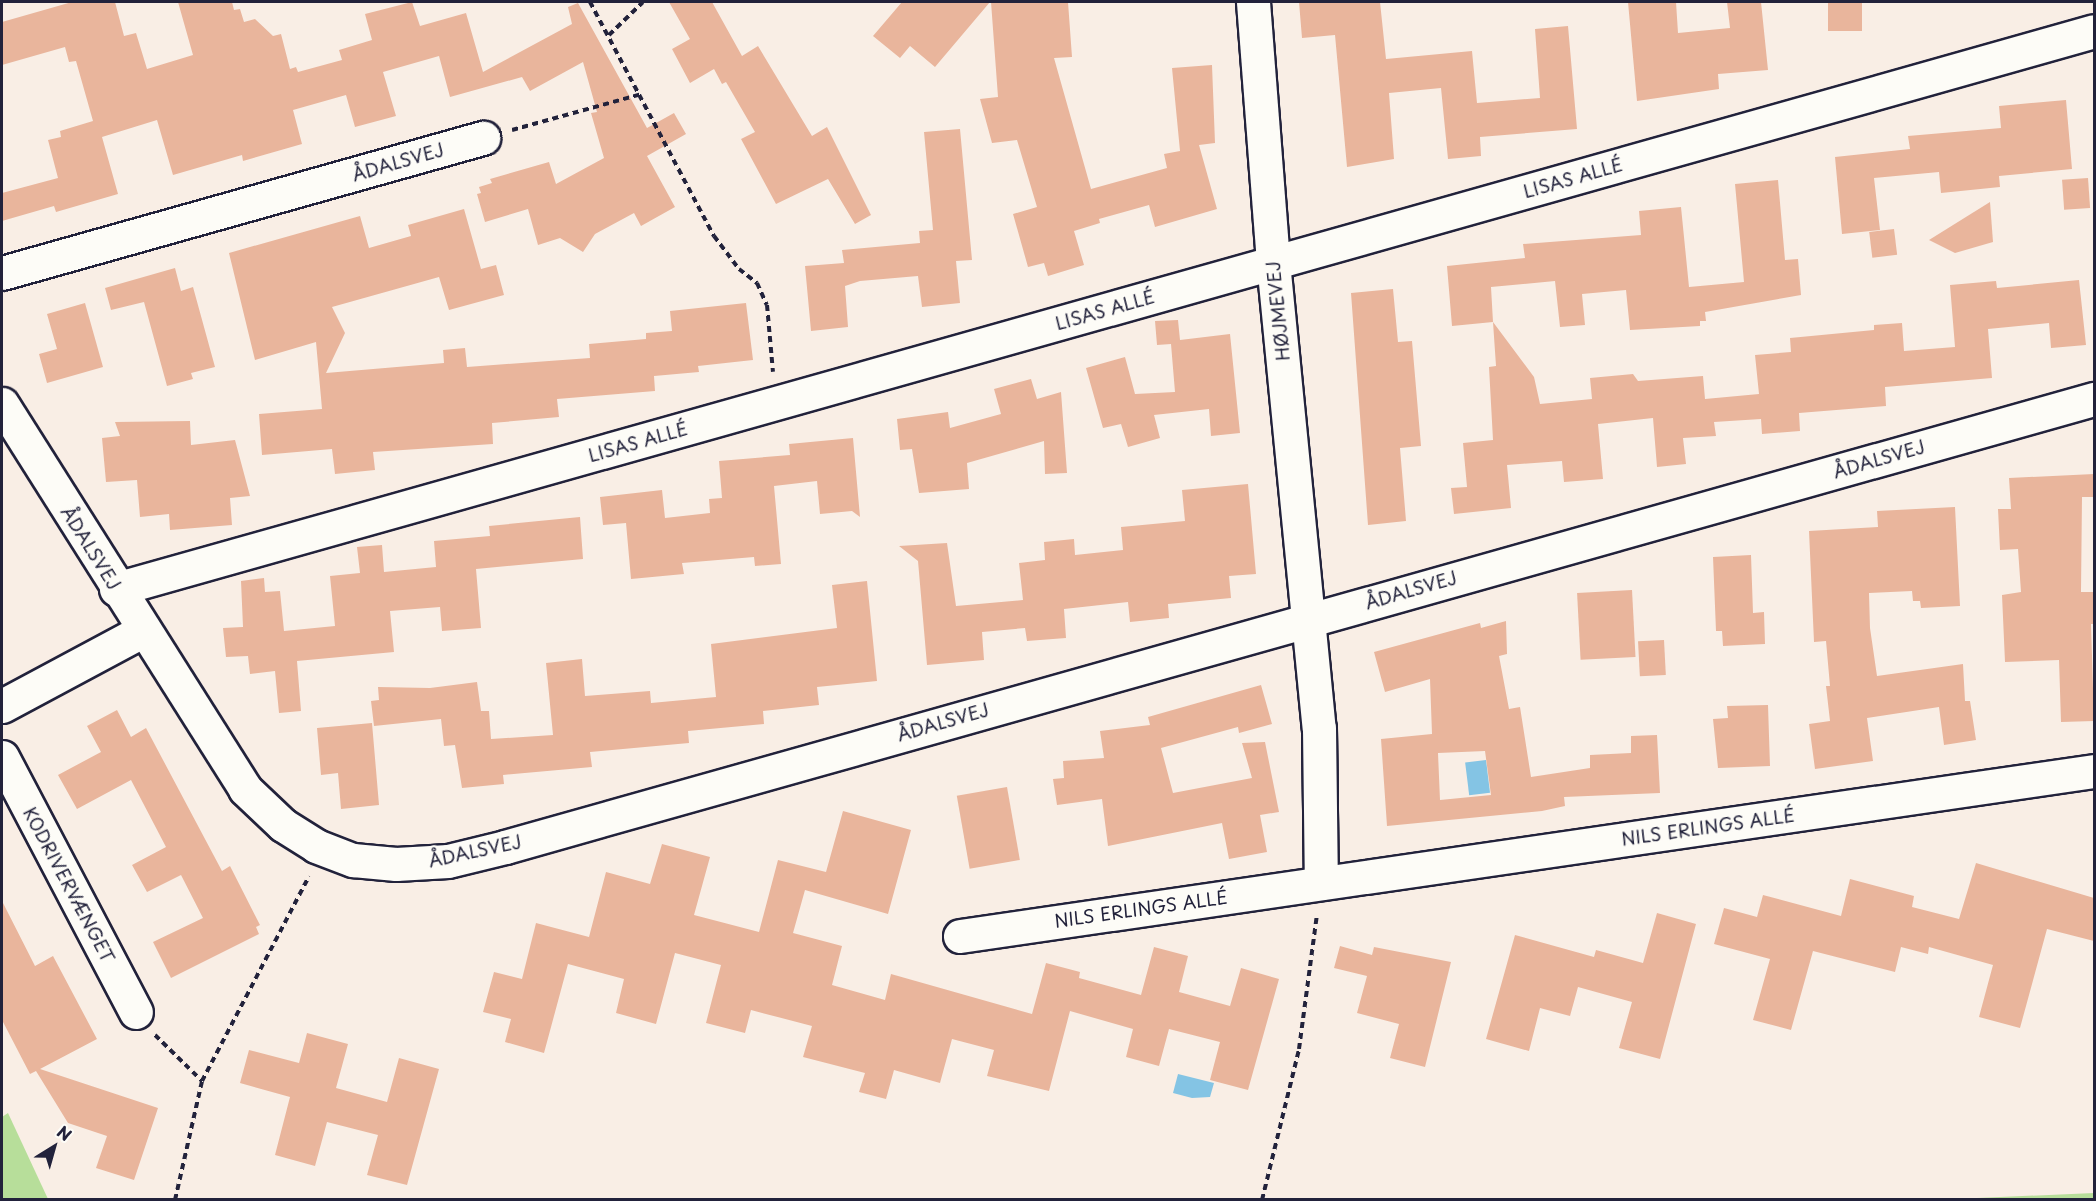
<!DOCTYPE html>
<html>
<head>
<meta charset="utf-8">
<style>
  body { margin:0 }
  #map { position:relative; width:2096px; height:1201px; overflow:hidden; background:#f9eee5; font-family:"Playpen Sans",sans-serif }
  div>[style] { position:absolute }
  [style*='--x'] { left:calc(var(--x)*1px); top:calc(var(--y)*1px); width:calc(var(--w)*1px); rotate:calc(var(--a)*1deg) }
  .green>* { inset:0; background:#b7de9a }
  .water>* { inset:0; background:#84c4e4; transform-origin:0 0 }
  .building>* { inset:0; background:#e9b59c; transform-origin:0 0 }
  .path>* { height:4px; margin-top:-2px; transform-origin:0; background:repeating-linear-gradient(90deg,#22223b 0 6px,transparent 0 10.5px) }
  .roads { filter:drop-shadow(2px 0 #22223b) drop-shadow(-2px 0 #22223b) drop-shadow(0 2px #22223b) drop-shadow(0 -2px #22223b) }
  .minor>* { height:33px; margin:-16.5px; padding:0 16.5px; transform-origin:16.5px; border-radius:16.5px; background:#fdfcf7 }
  span { translate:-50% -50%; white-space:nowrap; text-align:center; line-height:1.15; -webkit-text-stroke:4.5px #fdfcf7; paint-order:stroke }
  .street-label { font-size:18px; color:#22223b }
  .frame { position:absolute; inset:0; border:3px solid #22223b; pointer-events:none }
  .north { position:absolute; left:24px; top:1117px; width:60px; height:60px; -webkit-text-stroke:4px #fdfcf7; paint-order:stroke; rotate:37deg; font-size:16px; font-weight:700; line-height:24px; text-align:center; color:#22223b }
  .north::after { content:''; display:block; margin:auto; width:21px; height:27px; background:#22223b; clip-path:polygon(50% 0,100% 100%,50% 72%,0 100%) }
</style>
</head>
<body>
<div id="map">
  <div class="green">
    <i style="clip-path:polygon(8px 1113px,48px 1199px,2px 1199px,2px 1117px)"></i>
    <i style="clip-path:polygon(2094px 1193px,2094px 1200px,1954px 1199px)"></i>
  </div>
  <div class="water">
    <i style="left:1486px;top:760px;width:33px;height:21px;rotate:83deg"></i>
    <i style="clip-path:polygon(1178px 1074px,1214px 1083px,1210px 1097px,1192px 1098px,1173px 1093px)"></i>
  </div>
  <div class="building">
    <i style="clip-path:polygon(72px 2px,115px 2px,124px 36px,136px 33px,147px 69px,193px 55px,178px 2px,232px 2px,234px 10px,240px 9px,244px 22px,255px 19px,273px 36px,281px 34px,290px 69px,296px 67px,298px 72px,342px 60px,339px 50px,372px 40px,365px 14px,412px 2px,420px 26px,466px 13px,483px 72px,572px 24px,568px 7px,578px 3px,647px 128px,674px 113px,686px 134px,647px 156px,675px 207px,641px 226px,634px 213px,595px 234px,583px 252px,560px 238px,538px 245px,528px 209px,485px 222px,477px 194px,481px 193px,479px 187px,492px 183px,490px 179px,549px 162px,556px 184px,604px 158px,591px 113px,597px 112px,583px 62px,530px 91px,522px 77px,450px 97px,439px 56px,383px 72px,396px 116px,355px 127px,346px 95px,293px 110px,302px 144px,243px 161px,242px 155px,173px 175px,157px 120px,102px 137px,118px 194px,56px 212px,54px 206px,2px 221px,2px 193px,58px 178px,48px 140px,61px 137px,60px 131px,93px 121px,76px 61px,69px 62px,65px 47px,2px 65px,2px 22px)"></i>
    <i style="clip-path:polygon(669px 2px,712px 2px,742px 56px,758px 46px,812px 136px,827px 127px,871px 215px,855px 224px,828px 179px,776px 204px,741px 139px,755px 132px,726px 82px,722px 84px,714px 69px,690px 83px,672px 49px,690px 39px)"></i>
    <i style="clip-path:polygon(902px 2px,990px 2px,935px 67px,910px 46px,900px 58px,873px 36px)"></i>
    <i style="clip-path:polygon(991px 2px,1068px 2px,1072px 57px,1054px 58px,1091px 189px,1167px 168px,1164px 154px,1180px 151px,1172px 68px,1212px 65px,1215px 143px,1199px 145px,1217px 209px,1155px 227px,1149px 205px,1099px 219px,1100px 223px,1074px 231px,1084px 265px,1048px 276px,1044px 263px,1028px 267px,1013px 214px,1037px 207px,1017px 140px,992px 143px,980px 99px,998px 97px)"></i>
    <i style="clip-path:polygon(1299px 2px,1380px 2px,1386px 59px,1472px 51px,1477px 103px,1540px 98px,1535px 29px,1568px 26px,1577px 129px,1480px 137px,1481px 156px,1448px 159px,1441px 88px,1389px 93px,1394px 159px,1347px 167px,1335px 35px,1302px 38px)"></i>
    <i style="clip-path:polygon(1628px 2px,1676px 2px,1678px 33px,1730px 28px,1727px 2px,1761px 2px,1768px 70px,1718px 74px,1719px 89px,1637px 101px)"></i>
    <i style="left:1828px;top:2px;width:34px;height:29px"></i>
    <i style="clip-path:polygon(2066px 100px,2072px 169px,1999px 176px,2000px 187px,1941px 193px,1939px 172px,1874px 178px,1880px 230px,1842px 234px,1835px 157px,1910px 149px,1908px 136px,2001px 128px,1999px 106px)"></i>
    <i style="clip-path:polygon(960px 129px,972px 260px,956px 261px,960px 303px,922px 307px,918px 276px,860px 281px,845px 286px,848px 327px,811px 331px,805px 266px,844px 263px,842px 250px,920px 243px,919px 231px,933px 230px,924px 132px)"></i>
    <i style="left:2088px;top:178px;width:30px;height:26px;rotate:86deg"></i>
    <i style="clip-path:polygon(1778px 180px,1785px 260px,1798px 259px,1801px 295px,1705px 312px,1706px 321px,1700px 321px,1700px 326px,1630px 330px,1626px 290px,1582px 294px,1585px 325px,1560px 327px,1555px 281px,1491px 287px,1493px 322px,1534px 377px,1540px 404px,1592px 399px,1590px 378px,1633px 374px,1638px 381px,1703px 376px,1705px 399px,1759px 394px,1755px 355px,1791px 352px,1790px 338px,1874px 330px,1874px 325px,1902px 323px,1904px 351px,1955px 347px,1950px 285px,1996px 281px,1997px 288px,2079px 280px,2086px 345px,2051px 348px,2049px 323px,1988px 329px,1992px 378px,1885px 387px,1886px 406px,1799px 413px,1800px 431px,1762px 434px,1761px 419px,1714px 422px,1716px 436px,1683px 438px,1686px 464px,1657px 467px,1653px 418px,1598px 424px,1603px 479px,1564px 482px,1562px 461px,1507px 465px,1511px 508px,1454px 514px,1451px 488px,1467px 487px,1463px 443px,1493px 440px,1489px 367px,1496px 366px,1493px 322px,1452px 326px,1447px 266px,1525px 258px,1523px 244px,1641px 235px,1639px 211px,1681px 207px,1689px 287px,1744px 282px,1735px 184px)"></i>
    <i style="clip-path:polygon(1990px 202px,1993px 242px,1955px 253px,1929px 240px)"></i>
    <i style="clip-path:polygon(464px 209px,481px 269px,496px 265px,504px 295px,449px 310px,439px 277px,332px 307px,345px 333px,326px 373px,444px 363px,443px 350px,465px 348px,467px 367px,590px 358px,589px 344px,646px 339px,646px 333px,672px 331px,670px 311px,746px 303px,753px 360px,698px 366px,699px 372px,654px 376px,655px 391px,557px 399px,559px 417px,492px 423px,493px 444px,373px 452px,375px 470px,335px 474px,332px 449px,262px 455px,259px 414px,322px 409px,316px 342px,255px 360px,229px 253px,360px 216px,369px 248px,411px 236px,408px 225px)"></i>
    <i style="left:1894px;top:229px;width:26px;height:25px;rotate:83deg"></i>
    <i style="clip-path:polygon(175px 268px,181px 291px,193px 287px,215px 367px,191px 373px,193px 379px,167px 386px,144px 302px,111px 310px,105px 288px)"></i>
    <i style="clip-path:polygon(1393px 289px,1398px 342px,1412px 341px,1421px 446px,1400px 448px,1406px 521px,1368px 525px,1351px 293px)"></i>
    <i style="clip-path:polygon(85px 303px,103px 367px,47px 383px,39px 354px,57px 349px,47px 314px)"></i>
    <i style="clip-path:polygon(1178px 320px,1180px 340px,1230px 334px,1240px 433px,1211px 436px,1209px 409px,1154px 415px,1160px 438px,1128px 447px,1121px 424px,1103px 428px,1086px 368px,1125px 357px,1135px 394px,1175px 392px,1171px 344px,1157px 345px,1155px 321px)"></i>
    <i style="clip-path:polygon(1031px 379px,1037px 399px,1061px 392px,1067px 473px,1045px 474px,1044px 441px,967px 463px,969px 489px,919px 493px,912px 449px,900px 450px,897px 419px,948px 412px,950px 428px,1001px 414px,994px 389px)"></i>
    <i style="clip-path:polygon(190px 421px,191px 445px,235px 440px,250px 496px,230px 498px,232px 525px,170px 530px,169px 514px,140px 517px,137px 480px,106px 482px,102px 438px,120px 436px,115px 422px)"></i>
    <i style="clip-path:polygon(853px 438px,860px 517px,852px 511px,820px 514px,817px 481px,774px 486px,781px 564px,755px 566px,754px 557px,682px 563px,684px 574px,631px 579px,626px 523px,603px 525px,600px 497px,662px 490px,665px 518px,710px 513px,709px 499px,722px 498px,719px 461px,790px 455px,789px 444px)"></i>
    <i style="clip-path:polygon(2094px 474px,2094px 497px,2082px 497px,2081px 592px,2094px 592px,2094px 624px,2091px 624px,2094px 721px,2061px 722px,2059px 660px,2005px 662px,2002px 595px,2021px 592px,2018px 549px,2000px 550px,1998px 509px,2011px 509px,2009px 478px)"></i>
    <i style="clip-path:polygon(1248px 484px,1256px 574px,1229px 576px,1231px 598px,1168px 604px,1169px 618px,1130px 622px,1128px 602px,1064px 609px,1066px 638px,1027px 641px,1025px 628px,982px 632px,984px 660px,927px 665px,918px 561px,899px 546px,947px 543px,956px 606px,1023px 600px,1019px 563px,1045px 560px,1044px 542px,1074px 539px,1075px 555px,1123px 550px,1121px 527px,1185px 521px,1182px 490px)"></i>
    <i style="clip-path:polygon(1955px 507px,1960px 606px,1921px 608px,1920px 601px,1913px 601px,1912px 591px,1869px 593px,1870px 628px,1877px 676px,1963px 664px,1965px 701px,1970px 701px,1976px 740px,1944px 745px,1939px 707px,1867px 718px,1873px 761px,1815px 769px,1809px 724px,1830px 721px,1826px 686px,1830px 686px,1826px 641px,1814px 642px,1809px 531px,1878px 527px,1877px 511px)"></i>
    <i style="clip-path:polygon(580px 517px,583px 559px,476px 569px,481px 628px,442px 631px,440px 607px,390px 611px,394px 652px,297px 661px,301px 711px,279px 713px,275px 671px,250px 674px,248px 656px,226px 657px,223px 628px,243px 627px,241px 581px,264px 578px,265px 592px,280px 591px,284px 631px,335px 626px,330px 576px,360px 573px,357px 547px,382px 545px,384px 572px,436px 567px,434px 541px,490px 536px,489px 526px)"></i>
    <i style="clip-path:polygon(1751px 555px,1753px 613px,1764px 612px,1765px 644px,1723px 646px,1722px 631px,1716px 631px,1713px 557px)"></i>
    <i style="clip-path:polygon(867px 581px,877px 681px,817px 687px,819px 705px,763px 711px,764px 724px,688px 731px,689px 743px,590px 752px,592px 767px,503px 775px,504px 784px,462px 788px,455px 745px,444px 746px,441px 719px,374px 726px,371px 701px,379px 700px,378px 687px,430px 688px,477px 682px,481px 711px,489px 711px,491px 739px,553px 735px,546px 663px,582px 659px,585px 696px,650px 691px,651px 703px,716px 697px,711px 644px,837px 628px,832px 585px)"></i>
    <i style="left:1632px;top:590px;width:67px;height:55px;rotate:87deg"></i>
    <i style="clip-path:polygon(evenodd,1506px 621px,1507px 654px,1499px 656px,1509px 709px,1520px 707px,1531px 777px,1590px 768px,1590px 755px,1631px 753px,1631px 736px,1657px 735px,1660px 793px,1564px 797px,1565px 806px,1542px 811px,1387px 826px,1381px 739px,1432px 734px,1430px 679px,1385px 692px,1374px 652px,1480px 623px,1481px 628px,1506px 621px,1485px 751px,1491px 795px,1440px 800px,1438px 753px,1485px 751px)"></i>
    <i style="left:1664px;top:640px;width:35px;height:26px;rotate:87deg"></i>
    <i style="clip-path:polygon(1261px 685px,1272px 724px,1239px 733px,1238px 727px,1161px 748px,1173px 793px,1252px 778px,1242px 743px,1265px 742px,1279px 812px,1260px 815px,1267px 852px,1229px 859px,1222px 823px,1108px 846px,1102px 799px,1057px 805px,1053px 779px,1064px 778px,1063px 761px,1104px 758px,1100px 731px,1150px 725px,1148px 717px)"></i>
    <i style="clip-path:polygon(1768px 705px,1770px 766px,1718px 768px,1713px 719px,1728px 718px,1727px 706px)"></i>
    <i style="clip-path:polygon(117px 710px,131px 737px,146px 728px,222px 871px,230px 866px,260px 925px,256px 927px,259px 934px,171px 978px,153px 942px,203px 918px,181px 875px,147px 892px,132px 865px,166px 847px,131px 780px,77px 809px,58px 775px,101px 752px,87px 726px)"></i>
    <i style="clip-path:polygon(372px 723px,379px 805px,341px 809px,338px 773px,321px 775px,317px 728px)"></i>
    <i style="left:1007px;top:787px;width:74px;height:51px;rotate:80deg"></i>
    <i style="clip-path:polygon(843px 811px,911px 830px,888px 914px,805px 890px,793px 933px,842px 946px,832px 985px,885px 1000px,891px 974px,1032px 1014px,1046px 963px,1080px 972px,1079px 978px,1141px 995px,1154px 947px,1188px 956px,1179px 992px,1230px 1006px,1241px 968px,1279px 979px,1248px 1090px,1210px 1080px,1220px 1042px,1169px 1029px,1159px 1066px,1126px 1057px,1133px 1029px,1070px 1011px,1049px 1091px,987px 1076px,994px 1050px,952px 1039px,940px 1083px,894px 1070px,886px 1099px,859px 1092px,865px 1073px,803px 1057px,812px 1026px,751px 1010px,745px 1033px,706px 1023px,721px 965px,675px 953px,656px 1024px,616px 1013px,624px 979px,568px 964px,544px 1053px,505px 1042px,511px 1019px,483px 1012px,494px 972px,522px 979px,536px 923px,589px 937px,606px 872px,650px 884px,662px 844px,710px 857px,694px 915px,759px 932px,778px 860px,826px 872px)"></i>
    <i style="clip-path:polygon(1976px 863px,2094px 898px,2094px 941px,2047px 929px,2020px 1028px,1979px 1017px,1993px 965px,1929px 947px,1928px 954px,1901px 947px,1895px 972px,1813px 951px,1791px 1030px,1753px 1020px,1770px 959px,1714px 944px,1724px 908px,1757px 917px,1763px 895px,1841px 916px,1850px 879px,1914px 896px,1912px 907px,1959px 919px)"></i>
    <i style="clip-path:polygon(2px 901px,35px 966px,53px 956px,97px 1039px,40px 1069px,158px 1108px,134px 1180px,96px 1168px,107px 1136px,68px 1123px,36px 1071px,30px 1074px,2px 1020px)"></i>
    <i style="clip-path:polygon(1657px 913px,1696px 924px,1660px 1059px,1619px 1048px,1632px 1002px,1578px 987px,1570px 1016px,1540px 1008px,1529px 1051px,1486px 1039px,1515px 935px,1594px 957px,1596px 950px,1643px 963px)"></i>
    <i style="clip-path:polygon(1340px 946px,1372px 955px,1374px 947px,1451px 962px,1425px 1067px,1390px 1058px,1399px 1024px,1357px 1013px,1367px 976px,1334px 968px)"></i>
    <i style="clip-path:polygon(307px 1033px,348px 1044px,336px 1088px,387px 1102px,399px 1058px,439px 1069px,407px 1185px,367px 1175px,378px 1135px,327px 1122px,315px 1166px,275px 1155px,290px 1097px,240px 1083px,249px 1050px,299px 1063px)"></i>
  </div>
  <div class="path">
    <i style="--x:590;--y:2;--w:265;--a:62.1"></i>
    <i style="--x:714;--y:236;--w:41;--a:52.9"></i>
    <i style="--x:739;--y:269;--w:23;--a:38"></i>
    <i style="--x:757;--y:283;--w:24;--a:66"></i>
    <i style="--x:767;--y:305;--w:67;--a:84.9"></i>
    <i style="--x:609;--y:35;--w:47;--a:-44.1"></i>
    <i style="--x:512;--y:130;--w:135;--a:-15.5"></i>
    <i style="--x:155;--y:1035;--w:66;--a:44.4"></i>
    <i style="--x:175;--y:1200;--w:122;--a:-77.2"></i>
    <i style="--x:202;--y:1081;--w:231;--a:-62.4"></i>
    <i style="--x:1262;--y:1200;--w:155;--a:-76.2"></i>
    <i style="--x:1299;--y:1049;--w:136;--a:-82.4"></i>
  </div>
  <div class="roads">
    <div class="minor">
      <i style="--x:1253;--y:2;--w:261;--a:85.6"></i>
      <i style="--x:1273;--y:262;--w:468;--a:84.4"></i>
      <i style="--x:1319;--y:728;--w:155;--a:89.3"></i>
      <i style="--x:2;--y:273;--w:500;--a:-15.7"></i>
      <i style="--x:2;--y:404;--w:455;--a:57.7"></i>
      <i style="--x:245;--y:789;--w:52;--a:43.5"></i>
      <i style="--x:283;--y:825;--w:39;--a:32"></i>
      <i style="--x:316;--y:846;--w:40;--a:21"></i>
      <i style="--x:353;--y:860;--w:43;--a:5.3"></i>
      <i style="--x:396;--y:864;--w:52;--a:-3.3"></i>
      <i style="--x:448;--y:861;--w:59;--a:-13.8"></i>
      <i style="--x:505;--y:847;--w:1651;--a:-15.75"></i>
      <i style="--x:116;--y:589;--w:2055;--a:-15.75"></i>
      <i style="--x:2;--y:706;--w:161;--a:-28.2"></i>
      <i style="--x:2;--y:757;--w:288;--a:62.3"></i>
      <i style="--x:960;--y:936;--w:1146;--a:-8.28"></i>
    </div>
  </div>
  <div class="street-label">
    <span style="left:398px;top:162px;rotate:-16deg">ÅDALSVEJ</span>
    <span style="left:1573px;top:178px;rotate:-16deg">LISAS ALLÉ</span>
    <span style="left:1105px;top:310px;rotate:-16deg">LISAS ALLÉ</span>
    <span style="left:1278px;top:311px;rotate:-96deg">HØJMEVEJ</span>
    <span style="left:638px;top:442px;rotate:-16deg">LISAS ALLÉ</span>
    <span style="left:1879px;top:459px;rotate:-16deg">ÅDALSVEJ</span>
    <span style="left:91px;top:548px;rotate:58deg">ÅDALSVEJ</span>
    <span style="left:1411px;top:590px;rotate:-16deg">ÅDALSVEJ</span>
    <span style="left:943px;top:722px;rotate:-16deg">ÅDALSVEJ</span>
    <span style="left:1708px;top:827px;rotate:-8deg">NILS ERLINGS ALLÉ</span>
    <span style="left:475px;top:851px;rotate:-12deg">ÅDALSVEJ</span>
    <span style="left:69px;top:885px;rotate:62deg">KODRIVERVÆNGET</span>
    <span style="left:1141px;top:909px;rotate:-8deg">NILS ERLINGS ALLÉ</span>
  </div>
  <div class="frame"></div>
  <div class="north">N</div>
</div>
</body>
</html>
